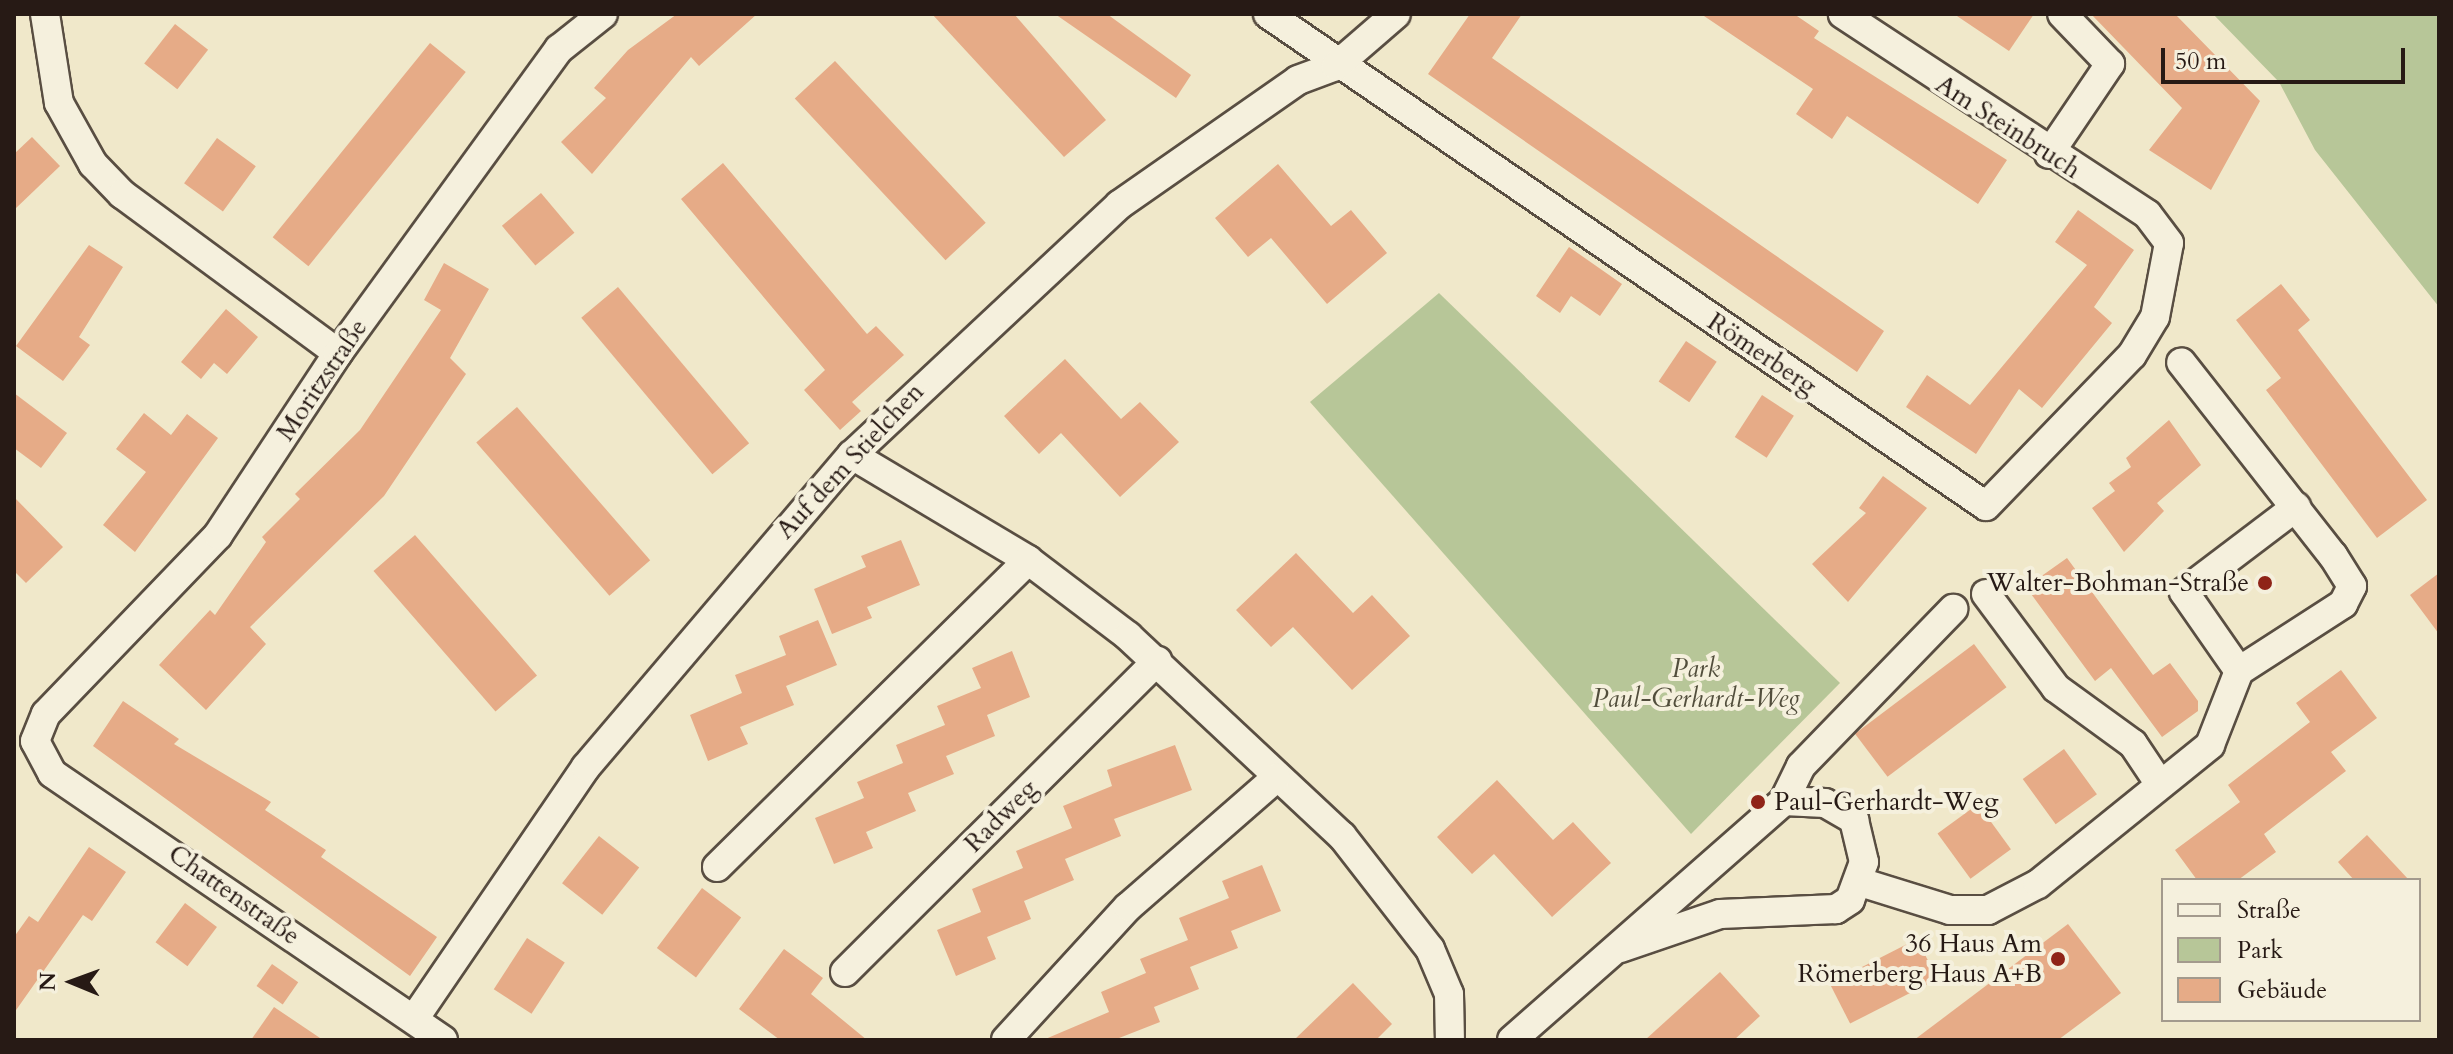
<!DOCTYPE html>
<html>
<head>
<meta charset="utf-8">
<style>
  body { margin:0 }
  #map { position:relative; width:2453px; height:1054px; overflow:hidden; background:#f0e8ca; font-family:Cardo,serif }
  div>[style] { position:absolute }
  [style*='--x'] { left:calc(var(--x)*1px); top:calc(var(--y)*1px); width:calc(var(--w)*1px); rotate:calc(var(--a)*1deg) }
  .green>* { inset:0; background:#b7c698 }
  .building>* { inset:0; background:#e6ab87; transform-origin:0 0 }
  .roads { filter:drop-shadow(2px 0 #594e42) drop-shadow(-2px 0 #594e42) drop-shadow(0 2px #594e42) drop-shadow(0 -2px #594e42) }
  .minor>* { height:28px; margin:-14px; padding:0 14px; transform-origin:14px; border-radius:14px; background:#f5f0dd }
  .dots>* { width:22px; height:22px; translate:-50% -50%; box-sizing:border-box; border:4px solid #f5f0dd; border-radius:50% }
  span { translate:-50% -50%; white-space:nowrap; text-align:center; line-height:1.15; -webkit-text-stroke:8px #f5f0dd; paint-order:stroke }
  .street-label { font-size:26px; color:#271a15 }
  .poi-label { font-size:26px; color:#271a15 }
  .right { translate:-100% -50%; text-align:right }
  .left { translate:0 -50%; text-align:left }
  .park-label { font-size:26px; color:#524e3c; font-style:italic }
  .frame { position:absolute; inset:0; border:16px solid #271a15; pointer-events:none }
  .legend { position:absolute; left:2161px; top:878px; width:260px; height:144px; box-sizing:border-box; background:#f5f0dd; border:2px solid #a39a8d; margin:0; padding:10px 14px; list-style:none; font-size:24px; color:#271a15 }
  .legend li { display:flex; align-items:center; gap:16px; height:40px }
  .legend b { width:40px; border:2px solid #a39a8d }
  .north { position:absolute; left:32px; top:942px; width:80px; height:80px; -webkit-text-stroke:6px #f5f0dd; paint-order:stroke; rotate:271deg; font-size:22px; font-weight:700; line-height:32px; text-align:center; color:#271a15 }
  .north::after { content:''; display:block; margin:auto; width:28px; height:36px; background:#271a15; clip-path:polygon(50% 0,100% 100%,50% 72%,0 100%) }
  .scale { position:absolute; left:2161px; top:48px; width:244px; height:36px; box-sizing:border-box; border:4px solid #271a15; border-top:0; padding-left:10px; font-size:24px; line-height:28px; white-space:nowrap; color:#271a15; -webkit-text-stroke:6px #f5f0dd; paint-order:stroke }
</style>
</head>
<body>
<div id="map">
  <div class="green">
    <i style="clip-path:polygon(2213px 14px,2439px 14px,2439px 307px,2315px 150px,2279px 82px)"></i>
    <i style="clip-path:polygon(1439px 293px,1840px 683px,1691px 834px,1310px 402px)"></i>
  </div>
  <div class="building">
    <i style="clip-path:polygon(677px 14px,757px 14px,699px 66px,691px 57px,592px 174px,561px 142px,606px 98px,594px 88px,628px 50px)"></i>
    <i style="clip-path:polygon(932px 14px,1014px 14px,1106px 120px,1064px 157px)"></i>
    <i style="clip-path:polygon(1055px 14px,1107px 14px,1191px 75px,1176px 98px)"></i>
    <i style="clip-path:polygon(1470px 14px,1522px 14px,1492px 58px,1884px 331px,1857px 372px,1428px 74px)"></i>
    <i style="clip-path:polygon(1701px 14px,1794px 14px,1819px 31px,1814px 38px,2007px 160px,1978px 204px,1847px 116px,1832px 139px,1796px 114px,1813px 89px)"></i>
    <i style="clip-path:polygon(1954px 14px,2034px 14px,2009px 51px)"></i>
    <i style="clip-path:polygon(2091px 14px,2175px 14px,2260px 101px,2211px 190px,2149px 150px,2182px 108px)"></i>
    <i style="left:175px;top:24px;width:42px;height:50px;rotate:38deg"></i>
    <i style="left:430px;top:43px;width:46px;height:250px;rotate:39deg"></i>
    <i style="left:835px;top:61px;width:221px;height:55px;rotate:47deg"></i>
    <i style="clip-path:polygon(32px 137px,60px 166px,14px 210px,14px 154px)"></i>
    <i style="left:217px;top:138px;width:48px;height:56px;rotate:36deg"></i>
    <i style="clip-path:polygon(723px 163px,867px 334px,876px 326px,904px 355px,852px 402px,861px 411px,840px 430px,804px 390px,825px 370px,681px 199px)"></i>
    <i style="clip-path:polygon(1278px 164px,1331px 226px,1351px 210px,1387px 253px,1327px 304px,1271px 238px,1248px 257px,1215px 218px)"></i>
    <i style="left:541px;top:193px;width:52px;height:51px;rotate:50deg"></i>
    <i style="clip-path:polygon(2078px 210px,2134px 250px,2094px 307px,2112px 323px,2042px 408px,2019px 389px,1976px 454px,1906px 407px,1927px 375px,1970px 405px,2087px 265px,2055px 242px)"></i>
    <i style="clip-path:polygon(89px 245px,123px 267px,79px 337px,90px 345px,63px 381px,16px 346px)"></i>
    <i style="clip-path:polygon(1569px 247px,1622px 284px,1600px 316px,1571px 296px,1560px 313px,1536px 296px)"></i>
    <i style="clip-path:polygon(444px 263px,489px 289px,450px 358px,466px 374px,384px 496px,250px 627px,266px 644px,206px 710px,159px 665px,210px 610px,215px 615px,266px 542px,262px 537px,300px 499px,295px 494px,360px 430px,441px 310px,424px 300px)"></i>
    <i style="clip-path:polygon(2281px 284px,2310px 320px,2298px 330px,2427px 500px,2377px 538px,2266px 390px,2281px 378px,2236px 320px)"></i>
    <i style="left:618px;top:287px;width:204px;height:48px;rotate:50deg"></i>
    <i style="clip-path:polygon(226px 309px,258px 337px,227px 374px,214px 363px,201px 379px,181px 362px)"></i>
    <i style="left:1686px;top:341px;width:37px;height:49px;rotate:34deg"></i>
    <i style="clip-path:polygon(1065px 359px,1121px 419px,1140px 402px,1179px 442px,1120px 497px,1061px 433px,1039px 454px,1004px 416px)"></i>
    <i style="clip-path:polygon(14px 393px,67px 433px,41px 468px,14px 448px)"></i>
    <i style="left:1762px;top:395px;width:38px;height:50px;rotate:33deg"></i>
    <i style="left:517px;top:407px;width:203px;height:54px;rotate:49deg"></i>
    <i style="clip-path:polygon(144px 413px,171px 435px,187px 414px,218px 438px,135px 552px,103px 525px,146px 472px,116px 449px)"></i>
    <i style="clip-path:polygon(2169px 420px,2201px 465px,2157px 503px,2164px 511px,2124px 552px,2092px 508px,2115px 491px,2109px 483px,2131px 467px,2126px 458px)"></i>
    <i style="clip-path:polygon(1883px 476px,1927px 508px,1848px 602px,1812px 564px,1866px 513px,1859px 508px)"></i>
    <i style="clip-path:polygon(14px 497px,63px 547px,26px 583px,14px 571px)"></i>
    <i style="left:415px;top:535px;width:186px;height:55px;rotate:49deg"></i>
    <i style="clip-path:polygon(901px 540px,920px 585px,867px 607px,872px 618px,832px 634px,814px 589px,866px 567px,861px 556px)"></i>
    <i style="clip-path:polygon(1296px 553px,1353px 613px,1372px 595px,1410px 636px,1352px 690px,1293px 627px,1271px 647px,1236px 610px)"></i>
    <i style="clip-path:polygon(2067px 558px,2153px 675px,2170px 663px,2198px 701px,2198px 711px,2162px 737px,2111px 668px,2095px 681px,2026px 587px)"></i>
    <i style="clip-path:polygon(2439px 573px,2439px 634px,2410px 595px)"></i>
    <i style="clip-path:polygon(818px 620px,837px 665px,786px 686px,794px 705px,740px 727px,748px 744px,708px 761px,690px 715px,742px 693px,735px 675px,786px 655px,779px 636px)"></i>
    <i style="left:1974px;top:644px;width:54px;height:149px;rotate:53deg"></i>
    <i style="clip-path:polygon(1012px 651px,1030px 697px,987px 715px,995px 736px,946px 756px,954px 774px,908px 793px,916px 811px,866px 832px,873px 848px,834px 864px,815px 818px,864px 798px,857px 782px,903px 763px,896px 745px,945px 725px,937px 706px,981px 688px,972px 668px)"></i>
    <i style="clip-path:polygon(2341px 670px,2377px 718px,2331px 752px,2346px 771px,2264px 834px,2276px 852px,2238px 880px,2197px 880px,2175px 850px,2240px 802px,2228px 785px,2310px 722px,2296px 703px)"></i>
    <i style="clip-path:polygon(123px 701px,179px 739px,174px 744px,271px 802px,265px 810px,326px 850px,321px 857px,437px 937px,410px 976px,93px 746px)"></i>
    <i style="clip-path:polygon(1175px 745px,1192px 790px,1114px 819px,1121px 836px,1065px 859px,1074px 880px,1024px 901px,1031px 919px,987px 937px,996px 959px,956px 976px,937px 930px,981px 912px,972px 889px,1023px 868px,1016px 851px,1072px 828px,1063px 806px,1112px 786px,1107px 770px)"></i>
    <i style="left:2064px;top:749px;width:56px;height:51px;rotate:54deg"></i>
    <i style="clip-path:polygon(1497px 780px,1553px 840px,1573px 822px,1611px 863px,1552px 917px,1494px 854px,1472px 874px,1437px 837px)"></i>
    <i style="left:1978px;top:804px;width:56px;height:50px;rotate:54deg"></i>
    <i style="clip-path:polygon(2367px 835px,2409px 880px,2354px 880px,2338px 862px)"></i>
    <i style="left:599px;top:836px;width:51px;height:60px;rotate:38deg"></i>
    <i style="clip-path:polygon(89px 847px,126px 872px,92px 921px,83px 915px,14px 1013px,14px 937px,29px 916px,38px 922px)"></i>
    <i style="clip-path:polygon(1262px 865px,1281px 911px,1231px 931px,1238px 948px,1190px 967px,1199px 989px,1154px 1007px,1160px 1022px,1114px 1040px,1043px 1040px,1109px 1012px,1101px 992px,1146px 973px,1140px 959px,1188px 940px,1179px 918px,1229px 898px,1222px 881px)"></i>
    <i style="left:702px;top:888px;width:49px;height:75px;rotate:37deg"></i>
    <i style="left:185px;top:903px;width:40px;height:49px;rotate:37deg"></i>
    <i style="clip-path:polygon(2068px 924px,2121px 993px,2058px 1040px,1914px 1040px)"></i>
    <i style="left:527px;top:938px;width:45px;height:61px;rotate:33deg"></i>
    <i style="left:1917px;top:939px;width:45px;height:98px;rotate:63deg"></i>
    <i style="clip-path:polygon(784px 949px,823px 978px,811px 994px,867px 1040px,780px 1040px,739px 1009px)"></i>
    <i style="left:272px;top:964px;width:32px;height:27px;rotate:35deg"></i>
    <i style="clip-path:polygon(1720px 972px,1760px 1016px,1734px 1040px,1645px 1040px)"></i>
    <i style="clip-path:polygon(1353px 983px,1392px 1024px,1376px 1040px,1294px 1040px)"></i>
    <i style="clip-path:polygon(274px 1007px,323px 1040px,251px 1040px)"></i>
  </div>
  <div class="roads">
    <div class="minor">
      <i style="--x:45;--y:14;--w:90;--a:81.1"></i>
      <i style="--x:59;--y:103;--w:70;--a:60.9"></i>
      <i style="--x:93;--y:164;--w:42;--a:46"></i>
      <i style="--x:122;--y:194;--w:268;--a:36.4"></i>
      <i style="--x:1268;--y:14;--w:870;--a:34.42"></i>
      <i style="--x:1986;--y:506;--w:210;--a:-46"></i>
      <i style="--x:2132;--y:355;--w:44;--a:-58.8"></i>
      <i style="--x:2155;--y:317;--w:75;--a:-79.3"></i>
      <i style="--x:2169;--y:243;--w:36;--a:-127"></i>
      <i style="--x:2147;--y:214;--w:364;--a:-146.7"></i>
      <i style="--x:2049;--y:154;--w:109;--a:-55.9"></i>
      <i style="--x:2110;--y:64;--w:69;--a:-133.8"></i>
      <i style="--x:852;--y:455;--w:205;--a:30.8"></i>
      <i style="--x:1028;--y:560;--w:126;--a:37.2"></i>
      <i style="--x:1128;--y:636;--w:293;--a:43.1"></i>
      <i style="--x:1342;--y:836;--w:143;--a:52.1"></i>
      <i style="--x:1430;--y:949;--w:49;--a:67.1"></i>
      <i style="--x:1449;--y:994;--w:46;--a:88.8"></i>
      <i style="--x:1986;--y:594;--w:117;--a:53.3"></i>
      <i style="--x:2056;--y:688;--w:95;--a:36"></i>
      <i style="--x:2133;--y:744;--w:47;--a:56.3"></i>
      <i style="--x:2239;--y:671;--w:96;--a:-124.8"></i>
      <i style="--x:2184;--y:592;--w:141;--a:-37.2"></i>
      <i style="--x:1784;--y:801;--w:39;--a:-64"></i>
      <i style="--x:1801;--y:766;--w:219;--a:-45.9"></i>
      <i style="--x:717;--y:867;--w:437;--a:-44.6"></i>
      <i style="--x:1860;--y:882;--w:94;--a:17.3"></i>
      <i style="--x:1950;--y:910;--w:38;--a:0"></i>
      <i style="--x:1988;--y:910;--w:56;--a:-27.5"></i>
      <i style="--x:2038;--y:884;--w:221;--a:-38.9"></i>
      <i style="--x:2210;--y:745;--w:79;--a:-68.6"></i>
      <i style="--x:2239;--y:671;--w:124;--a:-32.8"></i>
      <i style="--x:2343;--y:604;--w:20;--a:-63"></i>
      <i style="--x:2352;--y:586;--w:36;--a:-122"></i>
      <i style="--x:2333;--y:556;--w:246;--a:-128.1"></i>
      <i style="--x:845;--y:972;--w:441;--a:-44.9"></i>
      <i style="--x:414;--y:1019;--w:305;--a:-55.7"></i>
      <i style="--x:586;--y:767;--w:410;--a:-49.6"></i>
      <i style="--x:852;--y:455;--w:366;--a:-43.1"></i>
      <i style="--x:1119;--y:205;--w:218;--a:-34.9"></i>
      <i style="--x:1298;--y:80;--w:40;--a:-20.2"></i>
      <i style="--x:1336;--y:66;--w:79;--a:-40.9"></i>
      <i style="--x:443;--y:1040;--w:473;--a:-145.7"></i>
      <i style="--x:52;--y:773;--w:36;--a:-118"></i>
      <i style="--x:35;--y:741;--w:29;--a:-68"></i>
      <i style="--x:46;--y:714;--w:248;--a:-46.1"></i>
      <i style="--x:218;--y:535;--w:218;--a:-56.6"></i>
      <i style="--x:338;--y:353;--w:376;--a:-54"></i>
      <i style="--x:559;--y:49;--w:56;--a:-38.5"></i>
      <i style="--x:1006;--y:1040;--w:180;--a:-47.5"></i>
      <i style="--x:1128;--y:907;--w:196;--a:-41.1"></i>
      <i style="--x:1512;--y:1040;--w:362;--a:-41.3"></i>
      <i style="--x:1784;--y:801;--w:41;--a:2.8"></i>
      <i style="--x:1825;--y:803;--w:34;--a:30"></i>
      <i style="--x:1854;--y:820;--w:43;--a:76.6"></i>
      <i style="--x:1864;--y:862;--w:40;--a:110.2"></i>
      <i style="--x:1850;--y:900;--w:17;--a:147"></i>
      <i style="--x:1836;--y:909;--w:116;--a:177.5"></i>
      <i style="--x:1720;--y:914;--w:106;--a:161.2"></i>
    </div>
  </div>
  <div class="dots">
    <i style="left:2265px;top:583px;background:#8f2418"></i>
    <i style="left:1758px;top:802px;background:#8f2418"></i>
    <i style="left:2058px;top:959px;background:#8f2418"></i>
  </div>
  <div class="street-label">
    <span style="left:2008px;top:127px;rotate:33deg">Am Steinbruch</span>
    <span style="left:1762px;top:354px;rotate:34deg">Römerberg</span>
    <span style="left:322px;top:380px;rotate:-56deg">Moritzstraße</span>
    <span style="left:850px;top:461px;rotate:-47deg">Auf dem Stielchen</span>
    <span style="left:1001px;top:816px;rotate:-45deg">Radweg</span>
    <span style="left:234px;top:895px;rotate:35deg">Chattenstraße</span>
  </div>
  <div class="poi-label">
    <span class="right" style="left:2249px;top:583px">Walter-Bohman-Straße</span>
    <span class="left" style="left:1774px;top:802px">Paul-Gerhardt-Weg</span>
    <span class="right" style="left:2042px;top:959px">36 Haus Am<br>Römerberg Haus A+B</span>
  </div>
  <div class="park-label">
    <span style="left:1696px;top:684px">Park<br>Paul-Gerhardt-Weg</span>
  </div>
  <div class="frame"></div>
  <ul class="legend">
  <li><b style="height:10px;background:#f5f0dd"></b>Straße</li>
  <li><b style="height:22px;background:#b7c698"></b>Park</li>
  <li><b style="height:22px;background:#e6ab87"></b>Gebäude</li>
  </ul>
  <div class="north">N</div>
  <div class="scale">50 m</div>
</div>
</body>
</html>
